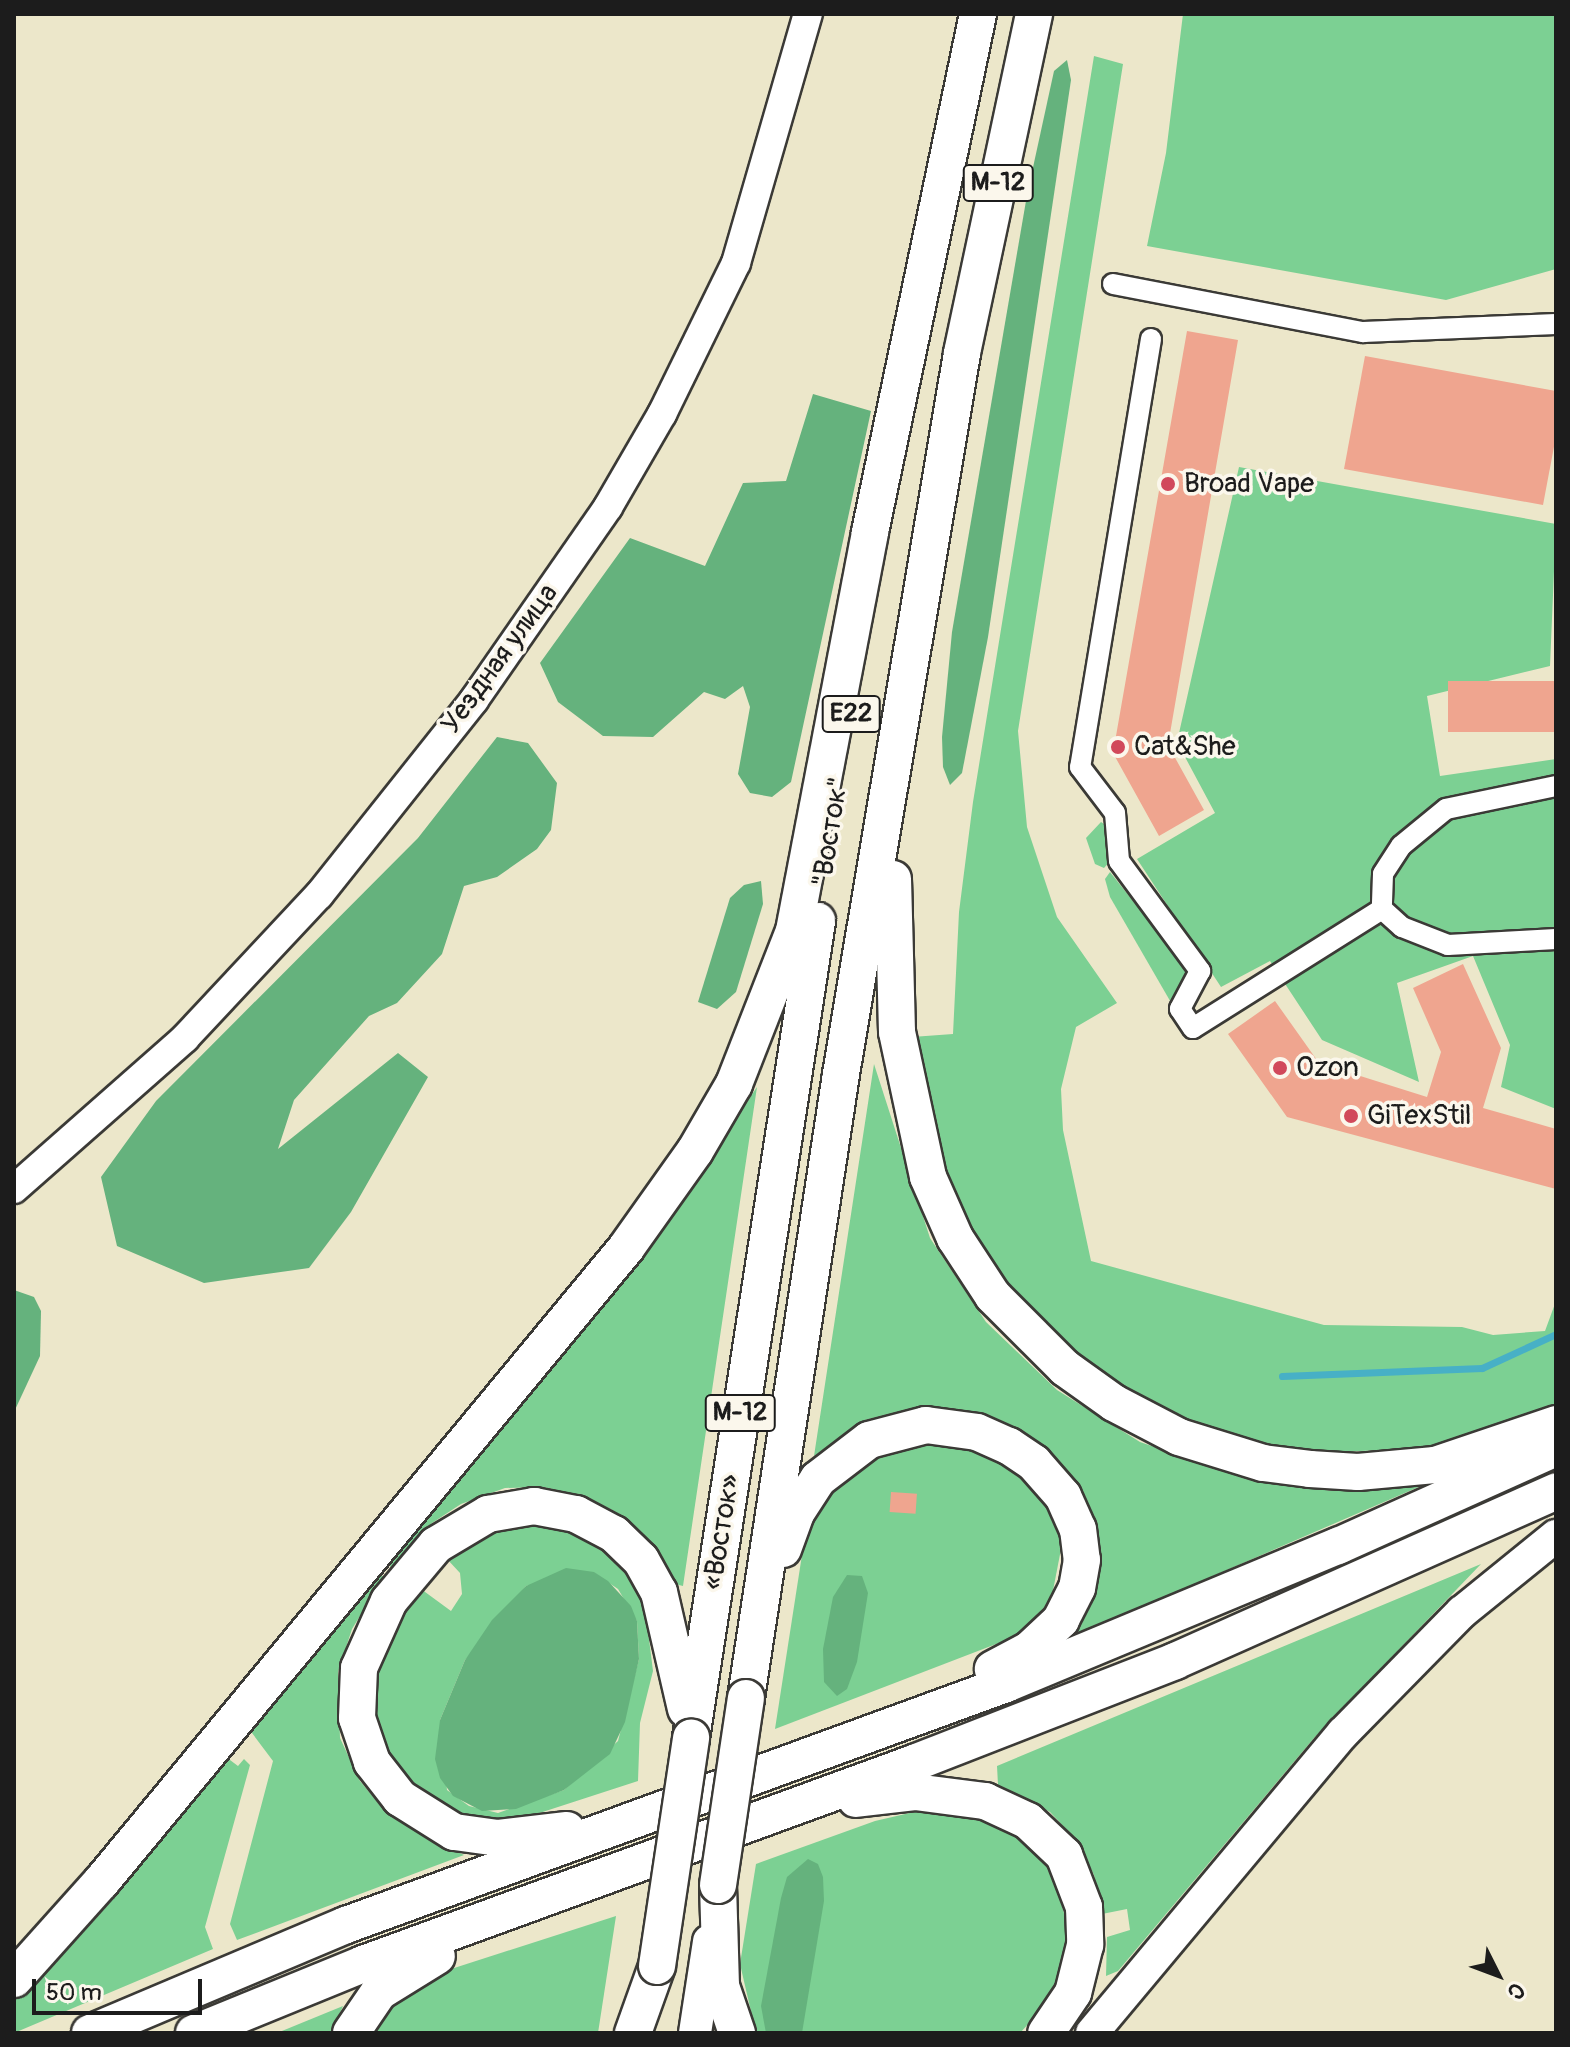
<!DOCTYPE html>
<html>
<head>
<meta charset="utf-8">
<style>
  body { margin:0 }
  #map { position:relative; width:1570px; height:2047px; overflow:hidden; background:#ece7ca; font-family:Pangolin,sans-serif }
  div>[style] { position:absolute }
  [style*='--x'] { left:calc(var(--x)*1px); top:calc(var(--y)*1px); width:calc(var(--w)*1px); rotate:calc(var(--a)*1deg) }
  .green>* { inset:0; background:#7cd093 }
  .forest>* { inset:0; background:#65b27d }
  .stream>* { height:7px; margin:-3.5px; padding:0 3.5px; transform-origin:3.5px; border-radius:3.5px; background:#47b0c6 }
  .building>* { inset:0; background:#efa58f; transform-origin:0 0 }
  .roads { filter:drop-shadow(2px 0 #3b3a36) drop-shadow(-2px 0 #3b3a36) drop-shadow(0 2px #3b3a36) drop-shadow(0 -2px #3b3a36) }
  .street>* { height:20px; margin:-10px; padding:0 10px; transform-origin:10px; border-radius:10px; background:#fff }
  .secondary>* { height:28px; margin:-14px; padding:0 14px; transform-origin:14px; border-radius:14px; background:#fff }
  .primary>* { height:32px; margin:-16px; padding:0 16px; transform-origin:16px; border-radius:16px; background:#fff }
  .highway>* { height:36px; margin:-18px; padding:0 18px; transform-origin:18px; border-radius:18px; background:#fff }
  .bridges { filter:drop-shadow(2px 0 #3b3a36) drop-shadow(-2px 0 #3b3a36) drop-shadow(0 2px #3b3a36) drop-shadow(0 -2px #3b3a36) }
  .highway-bridge>* { height:36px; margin:-18px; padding:0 18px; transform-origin:18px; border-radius:18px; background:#fff }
  .dots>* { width:22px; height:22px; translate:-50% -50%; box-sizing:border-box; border:4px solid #fbf7ec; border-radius:50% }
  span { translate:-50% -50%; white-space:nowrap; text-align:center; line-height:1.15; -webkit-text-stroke:7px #fbf7ec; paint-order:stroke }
  .shield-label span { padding:2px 6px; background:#fbf7ec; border:2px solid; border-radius:6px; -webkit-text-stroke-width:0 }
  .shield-label { font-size:26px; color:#1c1c1c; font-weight:700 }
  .poi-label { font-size:28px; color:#1c1c1c }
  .left { translate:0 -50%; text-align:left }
  .street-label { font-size:28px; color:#1c1c1c }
  .frame { position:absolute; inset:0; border:16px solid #1c1c1c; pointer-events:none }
  .north { position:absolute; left:1458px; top:1935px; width:80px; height:80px; -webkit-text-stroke:6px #fbf7ec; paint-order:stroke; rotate:132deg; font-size:22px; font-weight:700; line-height:32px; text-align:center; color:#1c1c1c }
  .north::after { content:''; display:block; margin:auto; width:28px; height:36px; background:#1c1c1c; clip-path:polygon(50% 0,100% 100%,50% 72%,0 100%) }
  .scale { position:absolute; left:32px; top:1979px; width:170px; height:36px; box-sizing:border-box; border:4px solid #1c1c1c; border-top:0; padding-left:10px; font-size:24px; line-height:28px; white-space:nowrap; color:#1c1c1c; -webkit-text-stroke:6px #fbf7ec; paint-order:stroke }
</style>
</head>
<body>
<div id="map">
  <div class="green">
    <i style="clip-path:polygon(1183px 14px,1556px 14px,1556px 269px,1446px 300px,1147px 246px,1166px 153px)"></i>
    <i style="clip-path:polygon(1094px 56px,1123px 64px,1018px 731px,1027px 827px,1057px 917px,1117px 1003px,1076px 1027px,1061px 1089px,1063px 1130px,1091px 1261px,1324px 1325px,1462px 1327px,1493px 1335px,1545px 1331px,1556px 1301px,1556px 1407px,1430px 1448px,1337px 1452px,1256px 1443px,1172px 1415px,1102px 1379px,1033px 1320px,979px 1252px,940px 1170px,912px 1037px,953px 1034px,959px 912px,973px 802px)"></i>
    <i style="clip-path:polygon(1239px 467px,1556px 524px,1550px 666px,1427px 696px,1440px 776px,1556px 759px,1556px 1109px,1501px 1087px,1510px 1045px,1473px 956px,1397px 983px,1419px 1082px,1322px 1040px,1270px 961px,1221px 987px,1137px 859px,1215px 813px,1177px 742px)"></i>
    <i style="clip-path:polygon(1101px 822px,1107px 826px,1111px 860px,1104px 868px,1095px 864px,1086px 838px)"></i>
    <i style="clip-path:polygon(1110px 872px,1191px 974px,1173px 1006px,1110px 897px,1105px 879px)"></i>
    <i style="clip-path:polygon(874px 1064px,930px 1238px,986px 1322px,1057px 1390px,1140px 1442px,1251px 1480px,1333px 1491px,1421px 1486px,1065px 1640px,1092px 1596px,1099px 1547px,1075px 1482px,1041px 1446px,983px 1414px,918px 1407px,865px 1420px,814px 1456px)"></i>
    <i style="clip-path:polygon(757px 1087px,683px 1586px,675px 1584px,647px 1540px,612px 1510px,579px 1495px,543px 1487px,505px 1488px,461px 1504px,432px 1523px,391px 1567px,387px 1564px,644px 1254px)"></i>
    <i style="clip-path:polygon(925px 1443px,975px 1450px,998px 1459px,1018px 1472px,1048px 1505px,1062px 1544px,1051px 1601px,1017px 1636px,775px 1729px,804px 1542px,818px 1508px,858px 1466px,886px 1452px)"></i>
    <i style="clip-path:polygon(evenodd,549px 1524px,606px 1549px,631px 1577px,645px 1607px,653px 1671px,640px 1723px,638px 1781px,518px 1820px,475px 1823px,412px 1791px,376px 1735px,371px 1684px,390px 1632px,421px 1589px,451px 1611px,462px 1594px,460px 1573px,447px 1559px,499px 1529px,549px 1524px,593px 1572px,618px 1589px,637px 1621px,639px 1659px,618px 1741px,564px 1790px,498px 1813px,469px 1806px,447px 1790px,440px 1720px,465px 1660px,526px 1586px,593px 1572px)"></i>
    <i style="clip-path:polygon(1481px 1564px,1314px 1738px,1118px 1971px,1106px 1976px,1107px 1937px,1130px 1930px,1127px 1909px,1102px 1914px,1094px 1875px,1078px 1842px,1050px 1812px,998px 1785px,997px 1766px)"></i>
    <i style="clip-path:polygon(378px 1573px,384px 1577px,352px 1629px,338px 1672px,340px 1738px,360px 1781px,379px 1804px,410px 1828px,464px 1855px,237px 1940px,230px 1924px,273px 1761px,249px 1729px)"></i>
    <i style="clip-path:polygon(226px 1757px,238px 1766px,244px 1759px,250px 1765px,205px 1927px,213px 1949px,14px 2033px,14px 2001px)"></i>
    <i style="clip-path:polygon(927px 1809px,971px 1814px,1015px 1832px,1050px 1868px,1065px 1916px,1065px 1953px,1056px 1986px,1041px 2010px,1020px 2033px,756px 2033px,740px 1964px,756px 1864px,875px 1821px)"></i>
    <i style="clip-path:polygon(616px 1916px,598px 2033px,366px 2033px,417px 1980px)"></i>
    <i style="clip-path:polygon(343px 2006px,331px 2033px,277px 2033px)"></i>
  </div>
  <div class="forest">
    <i style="clip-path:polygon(1067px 60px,1071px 80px,988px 637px,962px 773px,950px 785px,943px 767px,942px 737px,952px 632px,1027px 195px,1054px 71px)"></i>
    <i style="clip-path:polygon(813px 394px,871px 411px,791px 782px,772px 797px,750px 793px,738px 774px,750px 707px,743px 686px,725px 699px,704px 692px,653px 737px,603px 736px,558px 702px,540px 663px,630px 538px,705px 566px,743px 483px,786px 481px)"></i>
    <i style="clip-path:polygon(497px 737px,528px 743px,557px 783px,551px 830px,537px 849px,497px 877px,464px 886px,442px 954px,397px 1003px,369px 1016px,294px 1100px,278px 1149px,398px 1053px,428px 1077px,351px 1212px,309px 1268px,204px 1283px,117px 1246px,101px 1177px,156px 1101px,418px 838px)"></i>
    <i style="clip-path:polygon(761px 881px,763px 904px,736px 992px,717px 1009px,698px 1002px,730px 898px,744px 885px)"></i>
    <i style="clip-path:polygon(14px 1290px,34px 1297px,41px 1311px,40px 1356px,14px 1412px)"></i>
    <i style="clip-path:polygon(566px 1568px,594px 1572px,608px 1581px,631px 1606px,637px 1621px,639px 1659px,625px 1722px,610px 1754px,564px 1790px,516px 1809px,482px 1811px,453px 1796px,440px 1778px,435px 1759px,440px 1720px,465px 1660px,492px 1620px,526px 1586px)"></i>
    <i style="clip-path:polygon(847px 1575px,862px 1576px,868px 1593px,857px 1662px,847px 1689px,837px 1696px,824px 1682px,823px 1649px,833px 1597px)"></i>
    <i style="clip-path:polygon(808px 1859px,818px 1864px,823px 1877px,824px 1901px,802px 2033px,766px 2033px,761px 2006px,781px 1898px,787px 1877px)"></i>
  </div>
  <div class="stream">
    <i style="--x:1282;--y:1376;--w:200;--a:-2.3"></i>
    <i style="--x:1482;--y:1368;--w:81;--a:-24.7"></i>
  </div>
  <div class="building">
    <i style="clip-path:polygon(1187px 331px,1238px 340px,1168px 745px,1204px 810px,1159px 836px,1113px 753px)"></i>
    <i style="clip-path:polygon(1365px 356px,1556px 391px,1556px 436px,1543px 505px,1344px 469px)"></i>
    <i style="left:1556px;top:681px;width:51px;height:108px;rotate:90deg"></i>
    <i style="clip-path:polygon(1463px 964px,1501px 1048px,1483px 1108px,1556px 1129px,1556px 1189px,1287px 1117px,1228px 1034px,1275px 1001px,1319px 1063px,1427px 1097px,1441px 1052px,1413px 988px)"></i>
    <i style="left:891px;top:1492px;width:26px;height:20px;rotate:4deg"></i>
  </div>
  <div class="roads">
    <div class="street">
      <i style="--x:1113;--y:284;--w:255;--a:10.9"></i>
      <i style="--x:1363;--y:332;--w:193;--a:-2.4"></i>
      <i style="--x:1151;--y:339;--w:434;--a:99.4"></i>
      <i style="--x:1080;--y:767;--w:58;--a:52.7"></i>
      <i style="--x:1115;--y:813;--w:48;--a:85.2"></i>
      <i style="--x:1119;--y:861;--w:137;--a:53.6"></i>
      <i style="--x:1200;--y:971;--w:43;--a:117.8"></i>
      <i style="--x:1180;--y:1009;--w:23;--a:56"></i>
      <i style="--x:1193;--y:1028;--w:223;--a:-32.2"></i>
      <i style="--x:1556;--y:786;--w:112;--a:168.2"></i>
      <i style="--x:1446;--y:809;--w:58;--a:140.6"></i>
      <i style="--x:1401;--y:846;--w:33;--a:123"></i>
      <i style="--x:1383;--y:874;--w:35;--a:92"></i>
      <i style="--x:1382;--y:909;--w:27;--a:42"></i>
      <i style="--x:1402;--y:927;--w:49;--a:21.4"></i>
      <i style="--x:1448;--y:945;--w:108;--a:-3.2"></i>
    </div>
    <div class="secondary">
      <i style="--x:14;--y:1189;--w:228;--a:-41.4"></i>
      <i style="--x:185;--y:1038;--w:196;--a:-46.9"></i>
      <i style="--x:319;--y:895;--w:249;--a:-51.5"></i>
      <i style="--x:474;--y:700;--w:235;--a:-55.2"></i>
      <i style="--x:608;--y:507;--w:108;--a:-59.9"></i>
      <i style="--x:662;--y:414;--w:168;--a:-63.9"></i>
      <i style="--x:736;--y:263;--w:259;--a:-73.9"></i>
    </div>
    <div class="primary">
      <i style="--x:695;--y:2033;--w:93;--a:-81.3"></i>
      <i style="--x:1092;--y:2033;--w:391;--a:-50.1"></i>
      <i style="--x:1343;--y:1733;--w:170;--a:-45.5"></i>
      <i style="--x:1462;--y:1612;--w:121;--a:-39"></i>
    </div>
    <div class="highway">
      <i style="--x:893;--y:879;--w:153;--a:88.5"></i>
      <i style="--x:897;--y:1032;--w:148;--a:77.9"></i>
      <i style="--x:928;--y:1177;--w:67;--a:66.1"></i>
      <i style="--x:955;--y:1238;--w:69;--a:56.8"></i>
      <i style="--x:993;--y:1296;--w:102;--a:45"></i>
      <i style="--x:1065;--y:1368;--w:60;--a:35.5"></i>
      <i style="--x:1114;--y:1403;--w:73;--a:27.6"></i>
      <i style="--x:1179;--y:1437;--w:88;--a:17.2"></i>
      <i style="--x:1263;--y:1463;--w:47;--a:7.3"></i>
      <i style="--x:1310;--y:1469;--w:48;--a:3.6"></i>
      <i style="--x:1358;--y:1472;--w:77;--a:-5.2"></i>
      <i style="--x:1435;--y:1465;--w:128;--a:-18.7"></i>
      <i style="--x:783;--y:1549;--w:38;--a:-70"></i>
      <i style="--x:796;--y:1513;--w:40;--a:-57.1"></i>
      <i style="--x:818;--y:1479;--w:64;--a:-37.4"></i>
      <i style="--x:869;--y:1440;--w:59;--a:-14.7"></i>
      <i style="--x:926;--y:1425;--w:51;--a:7.8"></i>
      <i style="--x:977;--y:1432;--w:35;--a:24"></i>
      <i style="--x:1009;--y:1446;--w:30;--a:34"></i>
      <i style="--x:1034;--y:1463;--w:44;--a:48.7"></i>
      <i style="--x:1063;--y:1496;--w:36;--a:66"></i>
      <i style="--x:1078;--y:1529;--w:31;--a:83"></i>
      <i style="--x:1082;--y:1560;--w:28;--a:100"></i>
      <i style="--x:1077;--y:1588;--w:36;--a:117"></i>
      <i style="--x:1061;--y:1620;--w:44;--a:136.8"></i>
      <i style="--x:1029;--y:1650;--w:41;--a:152.2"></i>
      <i style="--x:746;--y:1698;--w:631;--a:-81.34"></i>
      <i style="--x:841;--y:1074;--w:731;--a:-80.47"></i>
      <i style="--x:962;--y:353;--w:347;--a:-78"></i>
      <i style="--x:691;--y:1738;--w:827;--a:-81.23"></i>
      <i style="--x:856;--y:1799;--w:59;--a:-6.8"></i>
      <i style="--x:915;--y:1792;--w:71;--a:7.3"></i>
      <i style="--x:985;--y:1801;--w:47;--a:24.9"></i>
      <i style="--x:1028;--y:1821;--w:50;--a:43.4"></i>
      <i style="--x:1064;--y:1855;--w:56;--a:69"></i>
      <i style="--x:1084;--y:1907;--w:38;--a:88"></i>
      <i style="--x:1085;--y:1945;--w:49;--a:104"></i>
      <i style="--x:1073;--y:1993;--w:48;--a:124"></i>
      <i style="--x:567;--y:1830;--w:69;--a:173.4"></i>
      <i style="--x:498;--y:1838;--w:44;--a:-172.2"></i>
      <i style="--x:454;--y:1832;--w:64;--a:-147.8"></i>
      <i style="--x:400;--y:1798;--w:46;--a:-127.9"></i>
      <i style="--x:372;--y:1762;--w:46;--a:-108.8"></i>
      <i style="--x:357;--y:1718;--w:50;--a:-87.7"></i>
      <i style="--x:359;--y:1668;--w:73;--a:-65.9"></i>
      <i style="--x:389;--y:1601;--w:73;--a:-50"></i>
      <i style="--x:436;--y:1545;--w:61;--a:-30.8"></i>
      <i style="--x:488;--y:1514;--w:47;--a:-9.9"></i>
      <i style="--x:534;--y:1506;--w:43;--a:10.8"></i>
      <i style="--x:576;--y:1514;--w:43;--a:27.8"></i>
      <i style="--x:614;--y:1534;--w:37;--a:44"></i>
      <i style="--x:641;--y:1560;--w:37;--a:61"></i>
      <i style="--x:659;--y:1592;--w:120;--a:77"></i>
      <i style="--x:718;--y:1885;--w:101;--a:88.3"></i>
      <i style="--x:721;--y:1986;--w:50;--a:71.2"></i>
      <i style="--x:14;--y:1979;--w:132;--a:-48.1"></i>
      <i style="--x:102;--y:1881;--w:822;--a:-50.38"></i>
      <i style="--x:626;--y:1248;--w:119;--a:-54.6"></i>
      <i style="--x:695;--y:1151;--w:78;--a:-59.8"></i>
      <i style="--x:734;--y:1084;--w:164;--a:-68.6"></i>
      <i style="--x:794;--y:931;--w:406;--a:-79.2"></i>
      <i style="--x:870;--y:532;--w:529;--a:-78.22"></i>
      <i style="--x:90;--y:2033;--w:278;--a:-22.9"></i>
      <i style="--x:346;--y:1925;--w:703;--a:-20.06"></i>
      <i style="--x:1006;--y:1684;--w:360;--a:-22.6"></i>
      <i style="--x:1338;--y:1546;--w:239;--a:-24.2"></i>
      <i style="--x:194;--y:2033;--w:183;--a:-22.2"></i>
      <i style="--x:363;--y:1964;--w:587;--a:-20.04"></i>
      <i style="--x:914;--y:1763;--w:280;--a:-21.3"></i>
      <i style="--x:1175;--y:1661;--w:417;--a:-24"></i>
      <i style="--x:351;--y:2033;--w:50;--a:-55.7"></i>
      <i style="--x:379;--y:1992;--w:68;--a:-31.8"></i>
      <i style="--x:633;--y:2033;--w:71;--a:-70.3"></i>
    </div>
  </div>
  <div class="bridges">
    <div class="highway-bridge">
      <i style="--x:718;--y:1885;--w:189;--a:-81.5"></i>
      <i style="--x:657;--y:1966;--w:231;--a:-81.5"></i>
    </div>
  </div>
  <div class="dots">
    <i style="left:1168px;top:484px;background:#d1495b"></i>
    <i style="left:1118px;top:747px;background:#d1495b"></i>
    <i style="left:1280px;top:1068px;background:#d1495b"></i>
    <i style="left:1351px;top:1116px;background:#d1495b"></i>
  </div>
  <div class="shield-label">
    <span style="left:998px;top:183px">М-12</span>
    <span style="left:851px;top:714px">E22</span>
    <span style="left:740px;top:1413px">М-12</span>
  </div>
  <div class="poi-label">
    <span class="left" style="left:1184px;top:484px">Broad Vape</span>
    <span class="left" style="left:1134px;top:747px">Cat&amp;She</span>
    <span class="left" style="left:1296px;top:1068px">Ozon</span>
    <span class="left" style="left:1367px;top:1116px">GiTexStil</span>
  </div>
  <div class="street-label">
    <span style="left:500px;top:659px;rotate:-54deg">Уездная улица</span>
    <span style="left:831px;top:832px;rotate:-81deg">"Восток"</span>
    <span style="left:722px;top:1532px;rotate:-81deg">«Восток»</span>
  </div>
  <div class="frame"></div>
  <div class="north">С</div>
  <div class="scale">50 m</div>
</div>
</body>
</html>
